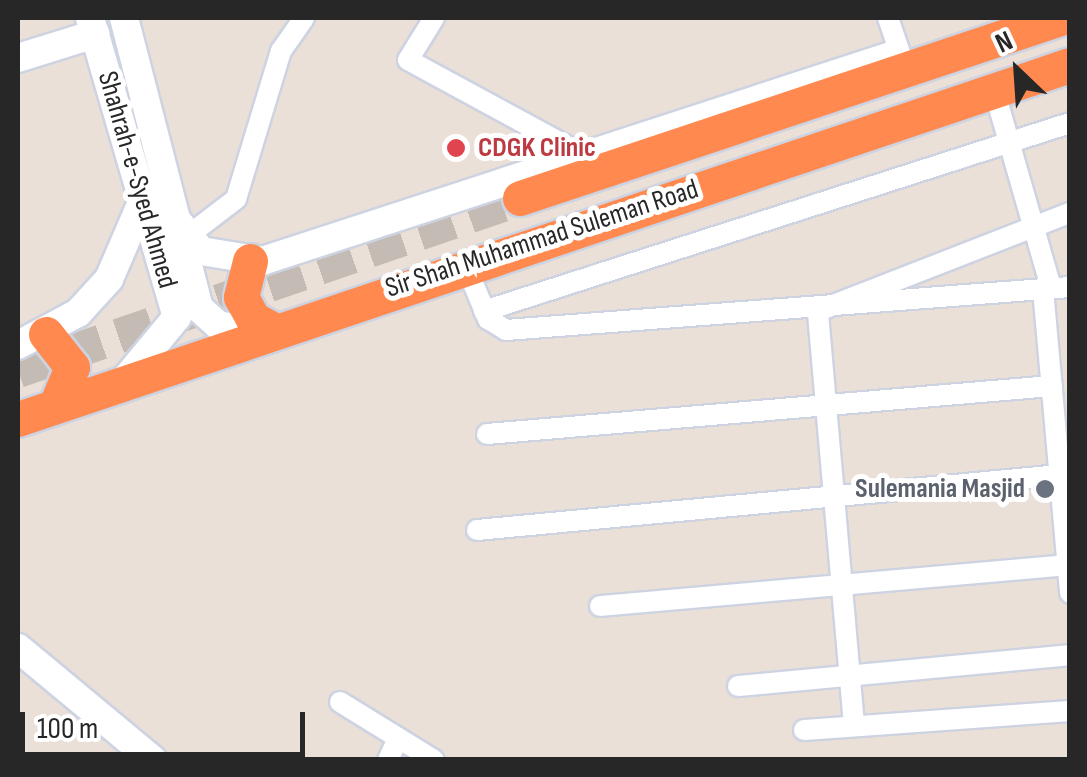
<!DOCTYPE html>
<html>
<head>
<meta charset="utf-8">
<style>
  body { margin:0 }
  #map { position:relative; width:1087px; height:777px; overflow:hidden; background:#eae0d7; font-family:"Sofia Sans Condensed",sans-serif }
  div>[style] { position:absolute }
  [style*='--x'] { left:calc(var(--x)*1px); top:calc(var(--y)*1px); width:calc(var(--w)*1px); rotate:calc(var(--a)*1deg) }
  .highway-tunnel>* { height:35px; margin-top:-17.5px; transform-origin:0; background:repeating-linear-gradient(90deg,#c3bbb4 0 35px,transparent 0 53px) }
  .roads { filter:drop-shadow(2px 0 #cdd3e1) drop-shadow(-2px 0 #cdd3e1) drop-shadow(0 2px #cdd3e1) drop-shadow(0 -2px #cdd3e1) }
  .street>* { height:20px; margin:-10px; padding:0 10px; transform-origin:10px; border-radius:10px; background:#fff }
  .secondary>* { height:28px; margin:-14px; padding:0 14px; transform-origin:14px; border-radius:14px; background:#fff }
  .highway>* { height:35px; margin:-17.5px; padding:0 17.5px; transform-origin:17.5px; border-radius:17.5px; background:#ff894e }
  .dots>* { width:28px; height:28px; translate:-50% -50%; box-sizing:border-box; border:5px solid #fff; border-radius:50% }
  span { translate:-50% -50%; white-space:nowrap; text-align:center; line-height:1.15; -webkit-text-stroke:10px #fff; paint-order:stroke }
  .health-label { font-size:28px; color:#be3a42; font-weight:700 }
  .left { translate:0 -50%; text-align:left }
  .street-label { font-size:28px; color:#272727 }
  .worship-label { font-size:28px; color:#5b616d; font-weight:700 }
  .right { translate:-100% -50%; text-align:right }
  .frame { position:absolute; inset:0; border:20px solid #272727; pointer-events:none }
  .north { position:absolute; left:967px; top:20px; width:100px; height:100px; -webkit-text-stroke:8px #fff; paint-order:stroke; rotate:335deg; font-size:28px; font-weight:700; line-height:40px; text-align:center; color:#272727 }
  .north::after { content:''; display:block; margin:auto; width:35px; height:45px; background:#272727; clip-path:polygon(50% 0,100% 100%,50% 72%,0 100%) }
  .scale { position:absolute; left:20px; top:712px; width:285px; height:45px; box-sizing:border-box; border:5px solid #272727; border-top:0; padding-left:12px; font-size:30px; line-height:35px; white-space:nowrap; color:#272727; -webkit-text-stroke:8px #fff; paint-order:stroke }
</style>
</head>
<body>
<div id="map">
  <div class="highway-tunnel">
    <i style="--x:18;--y:370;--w:531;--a:-18.91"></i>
  </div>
  <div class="roads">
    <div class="street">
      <i style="--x:434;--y:18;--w:49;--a:121.8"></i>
      <i style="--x:408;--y:60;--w:201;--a:28.5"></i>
      <i style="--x:888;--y:18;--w:37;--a:71"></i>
      <i style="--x:994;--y:90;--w:206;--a:73.9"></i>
      <i style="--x:185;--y:238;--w:64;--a:-37.4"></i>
      <i style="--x:236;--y:199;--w:155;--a:-73.1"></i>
      <i style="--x:281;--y:51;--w:40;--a:-55.1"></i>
      <i style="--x:465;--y:264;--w:60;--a:67.3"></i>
      <i style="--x:488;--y:319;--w:21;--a:31"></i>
      <i style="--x:506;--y:330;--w:566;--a:-4.36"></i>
      <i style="--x:1043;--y:289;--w:305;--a:84.9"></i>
      <i style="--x:484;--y:311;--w:615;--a:-17.79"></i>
      <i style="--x:487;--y:434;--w:567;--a:-4.86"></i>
      <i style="--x:477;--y:530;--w:586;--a:-5.39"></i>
      <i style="--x:600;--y:606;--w:469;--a:-5"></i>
      <i style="--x:738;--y:686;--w:333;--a:-5.3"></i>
      <i style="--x:340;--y:702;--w:110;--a:31.7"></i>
      <i style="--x:854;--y:725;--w:416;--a:-95"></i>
      <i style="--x:818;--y:311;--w:270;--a:-21.3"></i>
      <i style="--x:804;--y:730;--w:267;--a:-4.1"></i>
      <i style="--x:388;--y:760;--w:23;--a:-65"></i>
    </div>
    <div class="secondary">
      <i style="--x:90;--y:18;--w:311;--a:73.8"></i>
      <i style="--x:177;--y:317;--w:83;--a:129.6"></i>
      <i style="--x:124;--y:18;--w:300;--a:75.5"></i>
      <i style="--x:199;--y:308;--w:25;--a:42"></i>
      <i style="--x:218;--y:325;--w:45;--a:11.6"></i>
      <i style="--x:18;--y:58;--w:81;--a:-17.3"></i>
      <i style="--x:171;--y:213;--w:48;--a:51.7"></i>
      <i style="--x:201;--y:251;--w:62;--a:9.3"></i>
      <i style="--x:262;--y:261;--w:662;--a:-18.05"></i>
      <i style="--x:18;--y:345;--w:68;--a:-28.1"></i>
      <i style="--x:78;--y:313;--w:46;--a:-47.6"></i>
      <i style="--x:109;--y:279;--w:86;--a:-66.7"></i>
      <i style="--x:18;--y:648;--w:175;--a:39.7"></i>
    </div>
    <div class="highway">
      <i style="--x:520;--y:198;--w:569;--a:-18.43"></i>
      <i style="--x:250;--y:261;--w:37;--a:104"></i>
      <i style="--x:241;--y:297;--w:25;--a:61"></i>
      <i style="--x:253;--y:319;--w:24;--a:28"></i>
      <i style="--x:46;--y:334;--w:42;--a:51.8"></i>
      <i style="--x:72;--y:367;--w:41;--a:112.8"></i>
      <i style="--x:18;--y:419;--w:1110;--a:-18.6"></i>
    </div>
  </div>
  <div class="dots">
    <i style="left:456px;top:148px;background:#e0444e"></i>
    <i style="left:1045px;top:489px;background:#6b7280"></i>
  </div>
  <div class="health-label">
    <span class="left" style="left:478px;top:148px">CDGK Clinic</span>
  </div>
  <div class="street-label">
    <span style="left:137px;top:180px;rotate:74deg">Shahrah-e-Syed Ahmed</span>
    <span style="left:542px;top:239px;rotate:-18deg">Sir Shah Muhammad Suleman Road</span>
  </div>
  <div class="worship-label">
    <span class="right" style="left:1025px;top:489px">Sulemania Masjid</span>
  </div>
  <div class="frame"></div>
  <div class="north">N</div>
  <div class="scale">100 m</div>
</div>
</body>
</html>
